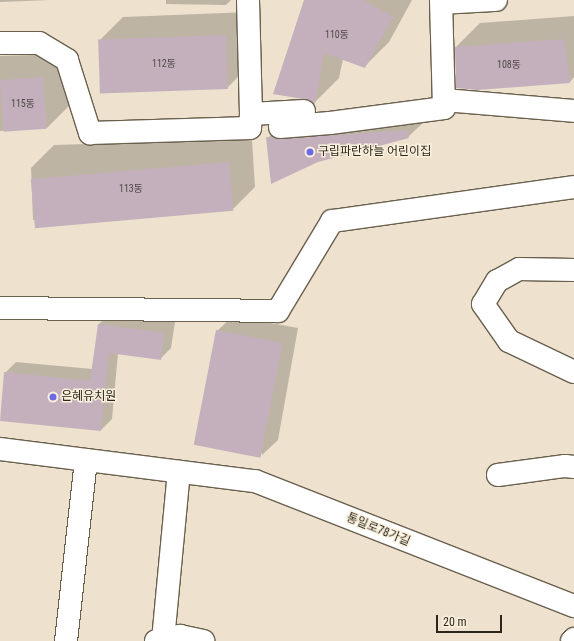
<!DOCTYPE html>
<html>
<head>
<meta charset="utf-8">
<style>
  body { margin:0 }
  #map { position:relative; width:574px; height:641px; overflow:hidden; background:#eee2ce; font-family:"Roboto Condensed","Noto Sans KR",sans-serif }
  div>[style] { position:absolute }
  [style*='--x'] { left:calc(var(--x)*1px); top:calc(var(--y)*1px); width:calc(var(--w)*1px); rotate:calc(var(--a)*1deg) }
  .shadow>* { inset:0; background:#0003 }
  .building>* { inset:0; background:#c4b0bd; transform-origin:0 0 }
  .roads { filter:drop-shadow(1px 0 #6a604e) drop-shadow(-1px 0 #6a604e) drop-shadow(0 1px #6a604e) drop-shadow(0 -1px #6a604e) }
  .street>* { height:22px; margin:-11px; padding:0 11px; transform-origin:11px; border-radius:11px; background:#fff }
  .dots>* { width:11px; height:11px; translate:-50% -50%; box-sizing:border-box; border:2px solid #fbf0db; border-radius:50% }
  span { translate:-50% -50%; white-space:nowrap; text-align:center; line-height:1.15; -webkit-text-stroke:3px #fbf0db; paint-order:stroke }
  .number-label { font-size:10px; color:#504846 }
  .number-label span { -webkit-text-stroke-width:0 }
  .poi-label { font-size:12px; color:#2a261e }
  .left { translate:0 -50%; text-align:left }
  .street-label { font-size:12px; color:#2a261e }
  .scale { position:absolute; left:436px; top:615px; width:66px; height:18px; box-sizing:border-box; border:2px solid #2a261e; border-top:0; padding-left:5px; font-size:12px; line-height:14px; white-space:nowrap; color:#2a261e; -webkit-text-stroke:3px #fbf0db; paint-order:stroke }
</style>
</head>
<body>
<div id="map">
  <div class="shadow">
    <i style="clip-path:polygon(0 0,51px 0,0 2px)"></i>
    <i style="clip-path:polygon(166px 0,231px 0,226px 5px,166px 4px)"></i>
    <i style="clip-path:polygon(305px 0,412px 0,389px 42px,364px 67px,343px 59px,339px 78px,315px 102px)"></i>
    <i style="clip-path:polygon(249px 12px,250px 65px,227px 88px,100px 40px,123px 17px)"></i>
    <i style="clip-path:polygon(574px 16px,574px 77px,570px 82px,456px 47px,480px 23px)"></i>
    <i style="clip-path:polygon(66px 54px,70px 105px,47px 128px,0 131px,0 56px)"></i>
    <i style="clip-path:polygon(283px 122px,424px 122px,408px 137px,317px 161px,268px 138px)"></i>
    <i style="clip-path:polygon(252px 139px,255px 187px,232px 210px,33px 220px,31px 168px,54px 145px)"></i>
    <i style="clip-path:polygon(110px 313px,175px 322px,171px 348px,160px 359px,118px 353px,112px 419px,101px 430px,5px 373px,16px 362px,92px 369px,99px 324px)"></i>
    <i style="clip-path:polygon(233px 316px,298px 328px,278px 440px,262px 455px,217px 331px)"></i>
  </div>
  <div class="building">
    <i style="clip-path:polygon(304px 0,363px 0,393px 17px,365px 68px,324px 53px,315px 104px,309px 100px,273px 94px)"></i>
    <i style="left:226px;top:35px;width:54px;height:128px;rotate:88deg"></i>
    <i style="clip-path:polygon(564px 39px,570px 83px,478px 90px,456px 88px,455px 47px)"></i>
    <i style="left:43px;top:77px;width:52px;height:43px;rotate:86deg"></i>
    <i style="clip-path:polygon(407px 130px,409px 138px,318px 162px,271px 184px,266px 137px,281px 139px)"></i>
    <i style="left:229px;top:162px;width:49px;height:199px;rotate:85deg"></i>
    <i style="clip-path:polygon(98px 324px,164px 333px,161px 360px,109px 353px,101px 431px,0 421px,4px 372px,90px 381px)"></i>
    <i style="left:216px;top:330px;width:68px;height:117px;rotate:11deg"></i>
  </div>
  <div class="roads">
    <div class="street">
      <i style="--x:248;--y:0;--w:114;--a:88.5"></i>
      <i style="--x:251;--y:114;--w:53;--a:-3.2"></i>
      <i style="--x:442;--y:3;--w:54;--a:-3.2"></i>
      <i style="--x:0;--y:43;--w:39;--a:0"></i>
      <i style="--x:39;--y:43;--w:33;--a:31"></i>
      <i style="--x:67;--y:60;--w:77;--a:72.5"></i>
      <i style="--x:90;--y:133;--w:160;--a:-1.8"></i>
      <i style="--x:250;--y:128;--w:14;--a:-86"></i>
      <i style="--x:444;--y:100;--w:130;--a:4.8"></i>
      <i style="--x:280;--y:127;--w:50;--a:-4.6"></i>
      <i style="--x:330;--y:123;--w:115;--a:-7.5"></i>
      <i style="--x:444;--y:108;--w:108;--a:-91.6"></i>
      <i style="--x:574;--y:270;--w:55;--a:-179"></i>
      <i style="--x:519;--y:269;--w:25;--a:151"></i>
      <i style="--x:497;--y:281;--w:27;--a:121"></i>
      <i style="--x:483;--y:304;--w:45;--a:54.9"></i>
      <i style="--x:509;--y:341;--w:72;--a:25.5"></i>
      <i style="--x:0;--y:308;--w:278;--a:0.6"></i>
      <i style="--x:278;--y:311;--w:105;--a:-59"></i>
      <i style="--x:332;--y:221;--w:244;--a:-8"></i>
      <i style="--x:0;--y:449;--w:257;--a:7.2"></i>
      <i style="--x:255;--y:481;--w:343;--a:21.4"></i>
      <i style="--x:498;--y:475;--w:68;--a:-7.7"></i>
      <i style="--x:565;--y:466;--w:9;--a:6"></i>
      <i style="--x:163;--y:640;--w:169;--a:-84.6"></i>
      <i style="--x:66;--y:641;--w:182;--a:-83.7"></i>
      <i style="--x:156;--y:641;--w:25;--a:-12"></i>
      <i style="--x:180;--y:636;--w:24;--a:12"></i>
      <i style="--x:572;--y:641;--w:3;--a:-45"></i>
    </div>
  </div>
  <div class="dots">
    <i style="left:310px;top:152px;background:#686be4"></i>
    <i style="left:53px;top:397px;background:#686be4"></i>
  </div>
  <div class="number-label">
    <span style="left:337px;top:35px">110동</span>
    <span style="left:164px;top:64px">112동</span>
    <span style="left:509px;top:65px">108동</span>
    <span style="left:23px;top:104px">115동</span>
    <span style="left:131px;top:189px">113동</span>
  </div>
  <div class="poi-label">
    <span class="left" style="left:318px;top:152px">구립파란하늘 어린이집</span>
    <span class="left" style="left:61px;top:397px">은혜유치원</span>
  </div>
  <div class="street-label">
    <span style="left:378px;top:530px;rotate:22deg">통일로78가길</span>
  </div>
  <div class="scale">20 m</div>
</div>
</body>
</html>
